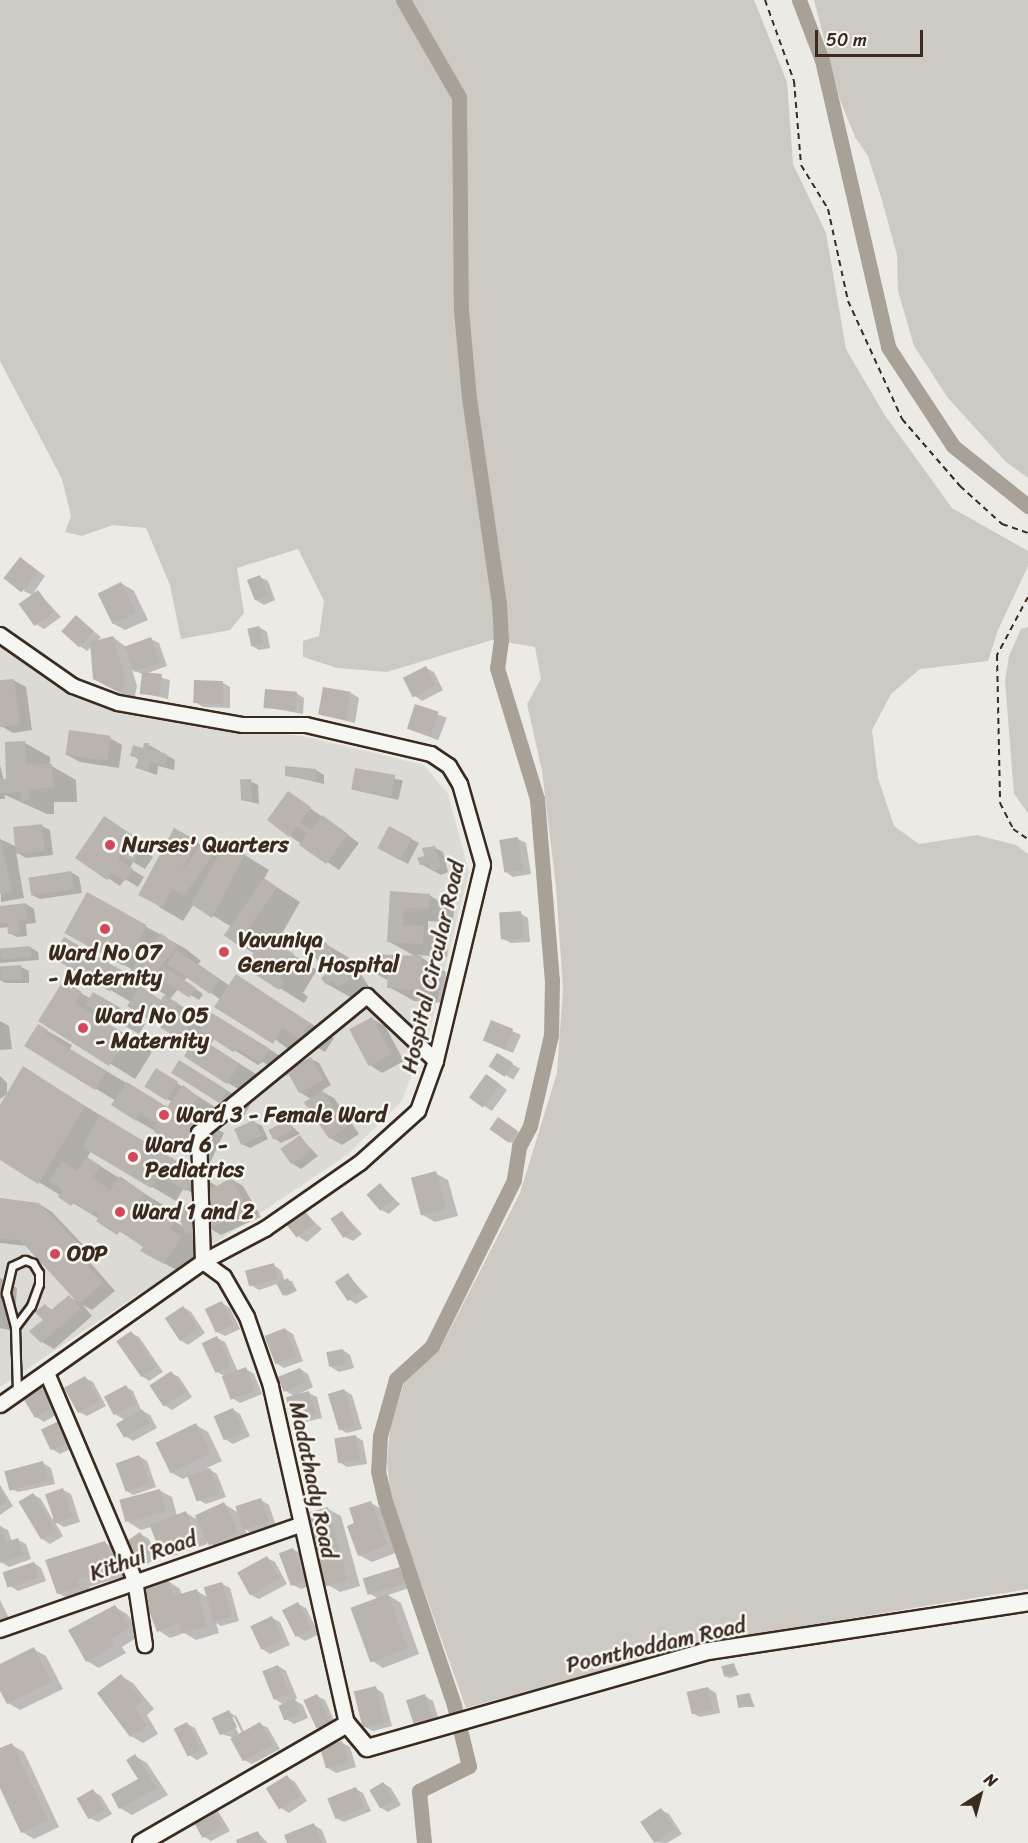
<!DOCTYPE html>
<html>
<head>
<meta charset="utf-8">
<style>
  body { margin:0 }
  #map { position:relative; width:1028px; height:1843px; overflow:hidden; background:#ebeae5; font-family:Sriracha,sans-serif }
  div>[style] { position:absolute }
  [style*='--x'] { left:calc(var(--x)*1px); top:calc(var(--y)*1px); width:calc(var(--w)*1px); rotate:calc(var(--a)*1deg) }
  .built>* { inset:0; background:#dcdad4 }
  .green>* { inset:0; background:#cdcac4 }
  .shadow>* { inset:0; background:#0003; transform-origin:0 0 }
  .canal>* { height:15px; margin:-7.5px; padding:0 7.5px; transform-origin:7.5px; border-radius:7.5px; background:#a8a198 }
  .building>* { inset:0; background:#bab4ae; transform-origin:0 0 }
  .path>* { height:2px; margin-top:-1px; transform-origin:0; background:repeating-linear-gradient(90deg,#3b2a1e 0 6px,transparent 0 10.5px) }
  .roads { filter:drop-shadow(2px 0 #3b2a1e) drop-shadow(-2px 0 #3b2a1e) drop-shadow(0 2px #3b2a1e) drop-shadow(0 -2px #3b2a1e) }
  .service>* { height:7px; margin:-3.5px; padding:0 3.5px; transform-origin:3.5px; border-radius:3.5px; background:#f6f6f2 }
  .minor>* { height:14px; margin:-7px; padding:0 7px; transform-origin:7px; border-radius:7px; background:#f6f6f2 }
  .tertiary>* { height:16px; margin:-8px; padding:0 8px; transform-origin:8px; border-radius:8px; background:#f6f6f2 }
  .dots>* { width:16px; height:16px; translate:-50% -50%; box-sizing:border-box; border:3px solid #f6f6f2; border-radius:50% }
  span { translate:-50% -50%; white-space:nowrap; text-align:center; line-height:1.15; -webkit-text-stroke:5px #f6f6f2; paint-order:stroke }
  .poi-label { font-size:22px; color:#3b2a1e; font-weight:700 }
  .left { translate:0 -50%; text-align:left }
  .street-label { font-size:22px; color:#3b2a1e }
  .north { position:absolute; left:950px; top:1765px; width:60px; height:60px; -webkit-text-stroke:4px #f6f6f2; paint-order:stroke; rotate:36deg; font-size:16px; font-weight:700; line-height:24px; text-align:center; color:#3b2a1e }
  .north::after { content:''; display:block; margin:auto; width:21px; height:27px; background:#3b2a1e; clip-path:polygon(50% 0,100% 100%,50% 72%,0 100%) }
  .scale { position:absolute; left:815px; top:30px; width:108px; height:27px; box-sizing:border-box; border:3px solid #3b2a1e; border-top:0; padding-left:8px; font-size:18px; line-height:21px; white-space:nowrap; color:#3b2a1e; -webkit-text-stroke:4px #f6f6f2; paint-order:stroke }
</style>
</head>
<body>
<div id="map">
  <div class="built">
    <i style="clip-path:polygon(0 643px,71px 692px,102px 706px,193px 724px,303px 736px,424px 765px,448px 794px,469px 872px,429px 1033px,401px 1102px,347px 1155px,0 1387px)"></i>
  </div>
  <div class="green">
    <i style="clip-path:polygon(0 0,754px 0,787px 82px,793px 164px,826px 233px,846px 349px,884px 414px,952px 508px,1028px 551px,1028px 566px,998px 630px,988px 661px,920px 669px,891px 694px,872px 730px,878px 778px,894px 826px,919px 844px,977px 835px,1016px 845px,1028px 854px,1028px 1589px,707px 1642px,466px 1708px,391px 1498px,387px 1463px,390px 1428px,406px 1377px,440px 1349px,520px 1193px,557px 1073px,563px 989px,556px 887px,542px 771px,527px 704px,541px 679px,535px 647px,492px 640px,387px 672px,337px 668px,303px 657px,303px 641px,319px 636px,324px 601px,298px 549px,237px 568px,244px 613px,230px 630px,181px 639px,170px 585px,146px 528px,113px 525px,82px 536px,65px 532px,71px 516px,62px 479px,0 361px)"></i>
    <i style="clip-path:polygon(814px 0,1028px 0,1028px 478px,1006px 462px,948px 398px,914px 346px,898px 291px,897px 255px,881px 197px,868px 156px,855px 137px,840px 100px)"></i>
    <i style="clip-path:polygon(1028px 627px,1028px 813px,1014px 794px,1005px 681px,1009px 656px,1021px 629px)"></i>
  </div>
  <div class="shadow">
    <i style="clip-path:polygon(29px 564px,45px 576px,32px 595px,24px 591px)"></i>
    <i style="clip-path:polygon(260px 577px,268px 581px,275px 600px,264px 605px,256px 600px)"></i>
    <i style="clip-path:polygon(121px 583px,134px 591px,148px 620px,125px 630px,112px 623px)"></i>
    <i style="clip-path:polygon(38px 592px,61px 617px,44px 629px,36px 624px)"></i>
    <i style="clip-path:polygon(76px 617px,101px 637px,96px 642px,113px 637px,126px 647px,151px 639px,159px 643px,167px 666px,145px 674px,170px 680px,168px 699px,142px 693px,143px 674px,132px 670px,137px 686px,134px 700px,104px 684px,92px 646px,87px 651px,80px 646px)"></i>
    <i style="clip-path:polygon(259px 627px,267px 632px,270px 648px,259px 650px,251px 645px)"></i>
    <i style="clip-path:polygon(426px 668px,434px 672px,443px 690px,422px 701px,415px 696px)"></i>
    <i style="clip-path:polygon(13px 680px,26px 687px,32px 730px,13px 733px,1px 726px,0 682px)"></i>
    <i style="clip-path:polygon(223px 683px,230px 687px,230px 708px,203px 707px,195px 702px)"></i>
    <i style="clip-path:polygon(296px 693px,304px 698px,303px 714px,265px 707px)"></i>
    <i style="clip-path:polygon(351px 693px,359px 698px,355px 723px,321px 715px)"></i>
    <i style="left:416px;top:706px;width:33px;height:24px;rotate:21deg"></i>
    <i style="clip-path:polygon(110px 738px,122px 745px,119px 768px,80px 762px,67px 755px)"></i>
    <i style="clip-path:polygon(25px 743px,50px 757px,50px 765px,76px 780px,77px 802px,54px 802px,54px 814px,47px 814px,5px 795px,5px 799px,0 799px,0 765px,4px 781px,8px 781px)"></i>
    <i style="clip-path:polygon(149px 745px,175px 760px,174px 770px,158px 766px,157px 775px,137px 768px,139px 760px,132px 755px)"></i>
    <i style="clip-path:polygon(316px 770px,324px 775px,324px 784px,286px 775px)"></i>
    <i style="left:357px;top:770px;width:47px;height:20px;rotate:13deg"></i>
    <i style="clip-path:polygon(250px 781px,258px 785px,259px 804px,242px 800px)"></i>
    <i style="clip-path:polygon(289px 793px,359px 843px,339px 870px,290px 836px)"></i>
    <i style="clip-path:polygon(117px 825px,145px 844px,141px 849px,153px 857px,145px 869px,133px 862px,130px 868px,144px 877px,138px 887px,125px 879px,120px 886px,77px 858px)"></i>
    <i style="clip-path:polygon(42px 826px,50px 830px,53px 855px,26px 858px,16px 852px,24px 898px,1px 902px,0 839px,17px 847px)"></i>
    <i style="clip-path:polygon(175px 830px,220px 856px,227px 844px,269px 870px,264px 879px,300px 902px,276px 944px,317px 970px,303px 993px,308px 997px,304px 1003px,247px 968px,255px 954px,242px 946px,235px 929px,194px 904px,183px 921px,159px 907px)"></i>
    <i style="clip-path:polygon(411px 839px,419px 843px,408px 864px,387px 853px)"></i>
    <i style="clip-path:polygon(518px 839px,526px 843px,531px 874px,513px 877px,506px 872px)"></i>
    <i style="clip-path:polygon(435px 848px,443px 852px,448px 872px,441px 875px,421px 864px)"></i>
    <i style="clip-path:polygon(71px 872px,79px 877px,82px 893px,40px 899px,32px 895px)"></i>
    <i style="clip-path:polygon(391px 893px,429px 895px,454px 910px,453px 923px,428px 921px,428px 931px,448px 942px,447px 957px,417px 955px,446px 972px,445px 1003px,414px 1001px,389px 987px,389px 981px,373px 972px,418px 958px,388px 941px)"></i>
    <i style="clip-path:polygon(88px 894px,186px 949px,201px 961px,198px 964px,230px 986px,236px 976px,334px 1038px,325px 1052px,307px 1042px,298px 1056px,188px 976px,184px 981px,203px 994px,199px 1000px,179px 988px,170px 999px,202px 1019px,198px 1025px,203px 1028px,237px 1029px,293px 1064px,289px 1071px,311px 1059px,319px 1063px,331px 1085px,321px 1091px,334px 1098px,359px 1134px,342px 1145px,330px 1138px,311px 1099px,301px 1093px,289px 1071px,287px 1076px,263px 1062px,258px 1065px,215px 1038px,210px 1045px,264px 1079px,253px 1097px,228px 1083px,186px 1056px,193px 1045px,129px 1005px,131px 1002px,54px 957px,64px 939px,146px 986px,144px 990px,162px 1001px,166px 995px,147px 984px,133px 970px,66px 932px)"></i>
    <i style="clip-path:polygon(26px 904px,34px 909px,36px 923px,26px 924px,27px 936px,17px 937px,9px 933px,9px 927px,0 928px,0 907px)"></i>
    <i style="clip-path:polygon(520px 913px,528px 918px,530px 942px,511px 943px,503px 939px)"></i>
    <i style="clip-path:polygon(326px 944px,351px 959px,373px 993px,363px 1000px,352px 998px,327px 984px,323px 978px,328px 974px)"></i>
    <i style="clip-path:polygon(30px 947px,38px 952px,39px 960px,0 963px,0 949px)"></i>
    <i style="clip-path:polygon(0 967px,21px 967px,29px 971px,29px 983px,5px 983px,0 980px)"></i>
    <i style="clip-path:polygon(64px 983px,91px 999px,94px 994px,145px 1024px,139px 1034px,103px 1013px,99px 1018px,152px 1052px,135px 1079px,40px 1020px)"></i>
    <i style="clip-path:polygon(372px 1019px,385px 1026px,404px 1061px,382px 1073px,370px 1065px)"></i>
    <i style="clip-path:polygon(0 1021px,9px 1026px,12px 1049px,0 1050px)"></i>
    <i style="clip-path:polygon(492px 1022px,521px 1035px,513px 1053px,493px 1045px)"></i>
    <i style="clip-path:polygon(39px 1026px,72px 1045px,70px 1049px,168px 1108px,172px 1102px,146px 1086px,156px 1070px,223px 1112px,213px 1126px,224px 1133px,210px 1163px,136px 1120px,113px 1104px,116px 1101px,26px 1046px)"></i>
    <i style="left:498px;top:1055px;width:26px;height:13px;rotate:32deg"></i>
    <i style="clip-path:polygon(23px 1068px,218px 1187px,231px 1179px,243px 1186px,261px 1217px,221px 1235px,209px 1228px,209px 1203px,184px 1188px,176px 1201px,91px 1151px,87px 1158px,168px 1208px,163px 1215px,184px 1227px,192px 1204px,200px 1209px,199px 1237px,194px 1244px,206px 1252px,189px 1277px,142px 1251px,145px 1247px,1px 1159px,0 1108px)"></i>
    <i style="clip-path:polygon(173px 1072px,204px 1076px,250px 1105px,244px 1116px)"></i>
    <i style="clip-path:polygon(0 1076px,7px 1083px,7px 1094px,0 1099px)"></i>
    <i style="clip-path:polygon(494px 1080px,507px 1090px,492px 1111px,484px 1106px)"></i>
    <i style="clip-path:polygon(254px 1122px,262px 1126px,268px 1139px,250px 1148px,242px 1144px)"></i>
    <i style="clip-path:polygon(288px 1122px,300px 1134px,281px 1143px,274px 1138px)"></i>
    <i style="clip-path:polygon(506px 1123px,525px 1137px,518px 1147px,491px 1129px)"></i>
    <i style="clip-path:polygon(300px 1137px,318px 1156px,301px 1169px,293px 1164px)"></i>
    <i style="clip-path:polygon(435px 1173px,448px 1180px,458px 1216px,435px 1222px,423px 1215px)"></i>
    <i style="clip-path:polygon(380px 1185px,400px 1204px,389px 1214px,381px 1210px)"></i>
    <i style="clip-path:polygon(0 1199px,39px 1204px,52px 1212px,87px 1249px,82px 1253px,115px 1291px,92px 1310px,83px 1305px,92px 1316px,54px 1349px,42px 1342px,45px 1306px,53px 1310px,69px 1297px,79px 1302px,27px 1246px,0 1243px)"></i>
    <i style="clip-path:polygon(342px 1212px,362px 1234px,353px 1241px,345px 1237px)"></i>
    <i style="clip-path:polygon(305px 1213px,322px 1229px,307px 1242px,299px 1237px)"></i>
    <i style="clip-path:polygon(273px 1265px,281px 1270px,285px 1281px,292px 1281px,297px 1291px,286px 1296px,277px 1284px,259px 1290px,251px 1285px)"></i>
    <i style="clip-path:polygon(348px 1275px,368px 1297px,356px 1304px,348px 1299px)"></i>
    <i style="clip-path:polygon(0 1278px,17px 1288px,14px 1331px,0 1328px)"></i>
    <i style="clip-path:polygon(222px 1303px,230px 1308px,240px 1329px,225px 1336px,217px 1332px)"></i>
    <i style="clip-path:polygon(183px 1307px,191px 1312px,205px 1333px,188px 1345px,180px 1340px)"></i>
    <i style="clip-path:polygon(285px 1329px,293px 1334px,303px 1361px,284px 1368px,276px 1363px)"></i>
    <i style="clip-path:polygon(131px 1333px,139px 1337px,163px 1372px,149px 1381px,142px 1376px)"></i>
    <i style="clip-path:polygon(217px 1338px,225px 1342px,238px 1372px,246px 1369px,254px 1374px,262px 1394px,240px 1403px,232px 1398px,226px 1377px,217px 1372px)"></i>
    <i style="clip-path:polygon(343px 1350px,350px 1355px,354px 1368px,339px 1372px,331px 1367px)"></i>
    <i style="clip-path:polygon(300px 1369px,308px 1374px,313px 1387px,295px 1396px,309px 1393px,317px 1397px,322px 1418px,301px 1423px,293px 1418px,294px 1396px,284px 1390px)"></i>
    <i style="clip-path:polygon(171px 1373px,179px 1377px,192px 1397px,172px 1410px,164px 1405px)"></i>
    <i style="clip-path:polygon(85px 1378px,93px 1382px,106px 1406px,87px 1416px,79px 1412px)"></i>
    <i style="clip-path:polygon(126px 1387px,133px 1391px,141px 1410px,150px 1415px,157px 1428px,133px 1441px,125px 1436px,125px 1420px,116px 1415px)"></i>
    <i style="clip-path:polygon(42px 1389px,50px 1394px,61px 1412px,44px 1422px,36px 1417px)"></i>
    <i style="clip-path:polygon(344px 1390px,352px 1395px,362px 1429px,347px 1433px,339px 1429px)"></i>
    <i style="clip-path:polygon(232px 1409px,240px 1414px,250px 1436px,233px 1444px,225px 1439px)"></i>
    <i style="clip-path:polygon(59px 1423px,67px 1428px,76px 1446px,60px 1454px,52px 1449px)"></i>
    <i style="clip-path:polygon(196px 1425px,208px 1432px,222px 1461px,207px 1468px,217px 1474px,226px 1497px,206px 1504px,199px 1500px,189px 1476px,183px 1479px,170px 1472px)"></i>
    <i style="clip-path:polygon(355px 1436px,363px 1441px,367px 1464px,347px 1467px,339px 1462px)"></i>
    <i style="clip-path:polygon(139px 1456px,147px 1461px,156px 1487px,133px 1495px,125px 1490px)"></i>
    <i style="clip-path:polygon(43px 1463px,51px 1468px,55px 1484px,18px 1492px,10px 1488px)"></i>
    <i style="clip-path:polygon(0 1485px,13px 1506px,0 1515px)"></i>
    <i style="clip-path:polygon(63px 1490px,71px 1494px,80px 1522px,64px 1527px,55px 1522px,63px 1536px,50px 1544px,42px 1539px,33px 1494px,41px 1499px,53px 1520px)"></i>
    <i style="clip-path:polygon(159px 1490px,172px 1497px,177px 1516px,186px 1513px,200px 1521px,224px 1504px,239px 1513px,261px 1500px,269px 1505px,276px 1526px,253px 1534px,245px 1529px,249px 1539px,223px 1551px,211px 1544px,207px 1537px,207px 1544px,173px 1556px,160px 1549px,151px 1527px,141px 1530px,128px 1522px)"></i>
    <i style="clip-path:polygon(371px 1503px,383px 1510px,398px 1552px,372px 1562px,359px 1555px,356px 1524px)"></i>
    <i style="clip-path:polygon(328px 1509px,341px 1516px,360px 1586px,340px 1592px,328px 1585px)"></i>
    <i style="clip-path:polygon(0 1526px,8px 1530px,12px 1542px,18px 1540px,26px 1544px,31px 1559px,9px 1567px,1px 1562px)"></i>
    <i style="clip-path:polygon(140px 1534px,148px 1538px,160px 1556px,147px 1564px,139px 1559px)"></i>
    <i style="clip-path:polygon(105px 1543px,118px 1550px,125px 1576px,89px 1587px,91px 1594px,71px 1600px,58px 1593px)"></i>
    <i style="clip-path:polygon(293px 1549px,301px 1554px,312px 1585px,301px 1589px,293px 1585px)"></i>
    <i style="clip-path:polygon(267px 1558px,275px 1562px,287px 1584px,259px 1599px,251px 1595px)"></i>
    <i style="clip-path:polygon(34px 1563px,41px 1568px,46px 1581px,18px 1591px,10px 1586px)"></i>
    <i style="clip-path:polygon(399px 1568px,407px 1573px,412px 1587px,388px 1595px,401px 1603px,419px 1654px,383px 1668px,371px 1660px,379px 1599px,370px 1594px)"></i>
    <i style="clip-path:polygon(168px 1581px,180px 1589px,182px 1595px,197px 1591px,207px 1597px,222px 1584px,230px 1588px,239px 1621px,221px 1626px,216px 1623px,219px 1633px,196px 1640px,184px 1633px,170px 1638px,158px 1630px)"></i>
    <i style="clip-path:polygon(0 1600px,10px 1620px,0 1623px)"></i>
    <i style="clip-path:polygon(298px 1604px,306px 1608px,319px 1634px,305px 1641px,297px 1636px)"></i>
    <i style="clip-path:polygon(115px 1607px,127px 1614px,142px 1634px,122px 1647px,126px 1653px,99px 1668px,87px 1661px)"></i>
    <i style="clip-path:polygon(272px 1618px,280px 1622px,290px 1645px,270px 1654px,262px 1649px)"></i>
    <i style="clip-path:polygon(33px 1649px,46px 1656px,63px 1689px,20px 1710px,8px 1703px,0 1688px,0 1665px)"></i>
    <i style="clip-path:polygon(734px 1665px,739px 1675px,730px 1678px,726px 1676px)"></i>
    <i style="clip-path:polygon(278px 1666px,286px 1671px,297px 1698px,294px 1700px,303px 1705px,308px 1718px,294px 1724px,286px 1719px,284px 1705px,275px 1699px)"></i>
    <i style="clip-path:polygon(121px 1676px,133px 1683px,154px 1709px,147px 1715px,158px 1734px,143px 1743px,131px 1736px)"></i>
    <i style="clip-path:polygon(375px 1688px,383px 1693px,392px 1726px,373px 1731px,365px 1727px)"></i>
    <i style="clip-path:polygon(708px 1688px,716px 1693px,720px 1713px,700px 1717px,692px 1713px)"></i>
    <i style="clip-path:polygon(750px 1695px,755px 1707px,740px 1707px)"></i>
    <i style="clip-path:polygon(317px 1696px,325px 1700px,337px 1727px,326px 1732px,318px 1728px)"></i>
    <i style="clip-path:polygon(425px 1696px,433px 1701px,440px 1723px,423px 1728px,415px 1724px)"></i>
    <i style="clip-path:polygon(evenodd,229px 1712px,237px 1717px,244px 1732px,260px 1724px,268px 1728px,280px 1749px,252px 1764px,244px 1760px,232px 1737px,221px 1734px,229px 1712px,231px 1717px,234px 1717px,242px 1733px,239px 1735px,231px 1717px)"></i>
    <i style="clip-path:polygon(187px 1724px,195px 1728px,208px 1754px,197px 1760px,189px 1755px)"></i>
    <i style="clip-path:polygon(342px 1743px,350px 1747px,356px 1767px,336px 1773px,328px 1768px)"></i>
    <i style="clip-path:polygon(12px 1745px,24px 1752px,59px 1827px,34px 1839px,22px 1832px,0 1784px,0 1750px)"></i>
    <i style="clip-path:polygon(135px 1756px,147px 1763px,168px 1795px,132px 1815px,120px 1808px,141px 1780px)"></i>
    <i style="clip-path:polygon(287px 1777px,295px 1782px,307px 1801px,289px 1813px,281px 1808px)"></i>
    <i style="clip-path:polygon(383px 1783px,391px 1788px,401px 1805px,388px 1812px,380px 1807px)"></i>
    <i style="clip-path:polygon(356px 1789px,363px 1793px,371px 1811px,344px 1822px,336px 1818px)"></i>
    <i style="clip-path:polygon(93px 1791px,101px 1796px,112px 1814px,98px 1822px,90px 1818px)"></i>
    <i style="clip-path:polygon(210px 1806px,218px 1811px,230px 1831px,211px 1841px,203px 1836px)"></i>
    <i style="clip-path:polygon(661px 1810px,669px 1814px,682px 1834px,667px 1843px,654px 1842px)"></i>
    <i style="clip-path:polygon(314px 1825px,322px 1830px,327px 1843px,289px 1843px)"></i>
    <i style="clip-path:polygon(258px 1833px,268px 1843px,239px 1843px)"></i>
  </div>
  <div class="canal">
    <i style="--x:403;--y:0;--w:112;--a:60"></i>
    <i style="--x:459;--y:97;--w:213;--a:89.5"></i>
    <i style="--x:461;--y:310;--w:88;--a:84.8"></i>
    <i style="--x:469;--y:398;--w:207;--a:81.7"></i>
    <i style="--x:499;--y:603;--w:37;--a:87"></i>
    <i style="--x:501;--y:640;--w:28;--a:98"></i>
    <i style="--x:497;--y:668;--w:137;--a:73"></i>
    <i style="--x:537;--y:799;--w:182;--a:85.3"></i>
    <i style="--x:552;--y:980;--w:55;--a:91"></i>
    <i style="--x:551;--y:1035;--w:93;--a:103"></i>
    <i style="--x:530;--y:1126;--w:24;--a:118"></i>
    <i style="--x:519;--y:1147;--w:33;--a:99"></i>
    <i style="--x:514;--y:1180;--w:185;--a:116.3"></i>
    <i style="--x:432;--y:1346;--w:49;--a:137.5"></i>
    <i style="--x:396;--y:1379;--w:59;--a:105.7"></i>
    <i style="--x:380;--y:1436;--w:35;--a:93"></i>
    <i style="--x:378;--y:1471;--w:31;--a:77"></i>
    <i style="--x:385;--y:1501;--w:215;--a:71.3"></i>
    <i style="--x:454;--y:1705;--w:63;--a:76.2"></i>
    <i style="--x:469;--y:1766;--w:56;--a:153.4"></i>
    <i style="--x:419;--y:1791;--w:52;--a:84.5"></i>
    <i style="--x:799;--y:0;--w:64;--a:69"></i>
    <i style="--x:822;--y:60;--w:294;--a:77"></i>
    <i style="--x:888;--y:347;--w:118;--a:56.7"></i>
    <i style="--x:953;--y:446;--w:96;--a:38.7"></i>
  </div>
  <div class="building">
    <i style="left:20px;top:557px;width:23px;height:27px;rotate:38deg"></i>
    <i style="left:260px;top:575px;width:22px;height:14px;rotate:69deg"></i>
    <i style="left:121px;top:582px;width:34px;height:26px;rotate:64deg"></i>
    <i style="left:38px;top:590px;width:27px;height:24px;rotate:54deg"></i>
    <i style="left:76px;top:615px;width:24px;height:22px;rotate:42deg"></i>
    <i style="left:259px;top:626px;width:18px;height:12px;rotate:77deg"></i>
    <i style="clip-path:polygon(113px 636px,125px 678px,122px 694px,93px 679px,90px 642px)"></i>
    <i style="left:151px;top:637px;width:27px;height:28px;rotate:70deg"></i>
    <i style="left:426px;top:666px;width:22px;height:26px;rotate:63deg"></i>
    <i style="left:142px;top:672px;width:20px;height:22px;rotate:6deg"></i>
    <i style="clip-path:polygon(14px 679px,20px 724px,0 727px,0 680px)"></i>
    <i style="left:194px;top:680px;width:29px;height:23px;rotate:2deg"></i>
    <i style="left:323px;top:687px;width:28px;height:28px;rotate:10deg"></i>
    <i style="left:265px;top:689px;width:32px;height:19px;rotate:5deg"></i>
    <i style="left:415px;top:704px;width:25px;height:26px;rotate:18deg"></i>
    <i style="left:69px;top:730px;width:42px;height:25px;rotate:8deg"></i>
    <i style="clip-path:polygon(25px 741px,27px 765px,52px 764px,53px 788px,29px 789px,30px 800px,21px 801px,20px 792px,0 793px,0 779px,6px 779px,5px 742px)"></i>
    <i style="clip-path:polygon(144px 743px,149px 743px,148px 748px,167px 754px,166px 766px,150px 762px,149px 771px,135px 768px,139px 758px,130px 756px,133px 745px,143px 748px)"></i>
    <i style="clip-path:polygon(285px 766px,316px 769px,316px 781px,285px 776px)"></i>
    <i style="left:355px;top:768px;width:41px;height:22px;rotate:10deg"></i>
    <i style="left:251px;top:779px;width:21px;height:11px;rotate:87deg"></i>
    <i style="clip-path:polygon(288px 791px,311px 807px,300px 822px,312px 830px,322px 815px,348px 834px,326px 864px,299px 845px,307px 834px,296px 826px,289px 837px,267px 820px)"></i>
    <i style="clip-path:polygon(104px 816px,134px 836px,130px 841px,142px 849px,133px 863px,121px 855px,118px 859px,133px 869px,125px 881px,112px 873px,107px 880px,75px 858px)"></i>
    <i style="left:42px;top:824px;width:27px;height:29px;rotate:84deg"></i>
    <i style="left:389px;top:826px;width:26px;height:25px;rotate:28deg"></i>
    <i style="left:174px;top:828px;width:27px;height:76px;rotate:28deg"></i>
    <i style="clip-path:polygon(0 837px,12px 892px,0 894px)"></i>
    <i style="left:518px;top:837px;width:33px;height:19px;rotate:81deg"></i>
    <i style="clip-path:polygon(226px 842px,245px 854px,212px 918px,191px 904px)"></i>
    <i style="left:201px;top:844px;width:16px;height:53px;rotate:35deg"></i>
    <i style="clip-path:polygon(435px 846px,441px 868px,432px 871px,429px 863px,420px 865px,417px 858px,424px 856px,422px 848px)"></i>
    <i style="left:71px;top:871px;width:18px;height:43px;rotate:81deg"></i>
    <i style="left:264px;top:878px;width:16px;height:70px;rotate:35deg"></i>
    <i style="clip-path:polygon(390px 891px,430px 894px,429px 909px,404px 908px,403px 925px,424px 926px,423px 944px,387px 942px)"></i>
    <i style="left:87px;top:892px;width:68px;height:47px;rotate:29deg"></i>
    <i style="clip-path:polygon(26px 903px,28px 919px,18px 920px,20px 933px,8px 934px,7px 923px,0 923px,0 906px)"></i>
    <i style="left:521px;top:911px;width:27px;height:22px;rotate:86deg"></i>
    <i style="left:161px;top:933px;width:21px;height:50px;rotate:39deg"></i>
    <i style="clip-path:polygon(264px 935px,294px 954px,279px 978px,284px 981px,279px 990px,245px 968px)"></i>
    <i style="left:64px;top:937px;width:67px;height:24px;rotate:30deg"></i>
    <i style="clip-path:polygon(326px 942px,350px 979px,337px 987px,332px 980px,326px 985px,321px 978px,326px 974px,312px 952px)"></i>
    <i style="left:30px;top:946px;width:11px;height:30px;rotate:85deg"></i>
    <i style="left:177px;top:950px;width:52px;height:17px;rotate:35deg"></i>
    <i style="clip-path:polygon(373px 954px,422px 956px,420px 990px,387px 988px,388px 974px,372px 973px)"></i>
    <i style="left:21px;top:965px;width:14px;height:21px;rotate:86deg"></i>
    <i style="left:164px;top:967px;width:38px;height:12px;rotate:33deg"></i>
    <i style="clip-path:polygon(236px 974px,310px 1023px,299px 1039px,282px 1028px,273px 1044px,214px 1007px)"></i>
    <i style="clip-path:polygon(63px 981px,82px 992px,75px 1003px,128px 1036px,109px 1066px,38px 1021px)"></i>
    <i style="clip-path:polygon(140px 986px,161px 1000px,164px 995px,178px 1003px,174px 1010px,192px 1021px,180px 1040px,127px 1006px)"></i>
    <i style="left:93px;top:992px;width:32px;height:15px;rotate:30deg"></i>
    <i style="clip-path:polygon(212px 1013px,270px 1049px,261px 1063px,238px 1049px,233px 1052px,200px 1030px)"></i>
    <i style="left:372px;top:1017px;width:42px;height:26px;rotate:62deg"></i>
    <i style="left:491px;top:1020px;width:24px;height:22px;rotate:22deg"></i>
    <i style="clip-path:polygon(38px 1024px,48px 1030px,46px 1034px,106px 1072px,95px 1090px,24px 1046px)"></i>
    <i style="left:197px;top:1036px;width:51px;height:24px;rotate:33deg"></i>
    <i style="left:497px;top:1053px;width:19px;height:16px;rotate:32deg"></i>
    <i style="left:311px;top:1057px;width:26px;height:28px;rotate:61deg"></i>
    <i style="left:179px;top:1060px;width:57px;height:15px;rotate:32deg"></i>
    <i style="clip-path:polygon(23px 1066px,85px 1106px,38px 1184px,0 1160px,0 1105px)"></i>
    <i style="left:156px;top:1068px;width:26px;height:22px;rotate:32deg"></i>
    <i style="left:486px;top:1074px;width:17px;height:29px;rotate:36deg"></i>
    <i style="clip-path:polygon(127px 1082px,167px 1107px,183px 1085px,199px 1097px,182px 1118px,185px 1121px,191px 1112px,200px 1117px,185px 1150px,154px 1132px,157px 1123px,139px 1113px,136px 1121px,111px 1105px)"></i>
    <i style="left:322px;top:1090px;width:44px;height:22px;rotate:55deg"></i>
    <i style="clip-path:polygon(100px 1115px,197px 1173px,186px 1191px,166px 1179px,171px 1171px,164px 1166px,151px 1188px,82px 1147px)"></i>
    <i style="left:498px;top:1117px;width:24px;height:15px;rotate:35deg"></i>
    <i style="left:254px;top:1120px;width:17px;height:22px;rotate:65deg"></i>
    <i style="left:288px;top:1120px;width:11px;height:22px;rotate:63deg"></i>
    <i style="left:300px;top:1135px;width:19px;height:24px;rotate:55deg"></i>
    <i style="clip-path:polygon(87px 1157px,101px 1166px,92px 1178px,110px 1190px,120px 1176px,144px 1193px,135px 1207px,158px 1223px,165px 1214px,175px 1221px,170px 1229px,182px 1237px,164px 1264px,140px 1251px,143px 1247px,120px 1231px,117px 1235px,96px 1221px,100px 1214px,95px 1210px,92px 1214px,75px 1202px,71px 1206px,58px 1197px,63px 1190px,49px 1181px,62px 1161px,77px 1171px)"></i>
    <i style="left:436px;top:1171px;width:39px;height:26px;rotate:75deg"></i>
    <i style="clip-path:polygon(231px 1178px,249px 1210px,208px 1229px,208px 1191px)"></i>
    <i style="left:380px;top:1183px;width:21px;height:18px;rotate:49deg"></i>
    <i style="clip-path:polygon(0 1198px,39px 1203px,76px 1242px,70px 1245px,103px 1283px,79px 1304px,20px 1240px,0 1239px)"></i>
    <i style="left:192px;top:1203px;width:28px;height:16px;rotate:73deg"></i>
    <i style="left:305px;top:1211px;width:16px;height:23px;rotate:52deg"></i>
    <i style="left:342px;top:1211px;width:23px;height:14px;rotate:56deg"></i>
    <i style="left:274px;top:1263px;width:16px;height:30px;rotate:75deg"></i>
    <i style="left:348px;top:1273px;width:23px;height:16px;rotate:56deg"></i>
    <i style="left:288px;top:1278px;width:13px;height:13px;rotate:61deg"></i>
    <i style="clip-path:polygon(69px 1295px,81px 1308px,41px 1343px,29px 1331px,43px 1320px,35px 1312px,45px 1304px,51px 1310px)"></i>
    <i style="left:222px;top:1301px;width:26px;height:19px;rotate:65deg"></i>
    <i style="left:183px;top:1306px;width:27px;height:22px;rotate:56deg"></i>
    <i style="left:285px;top:1328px;width:30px;height:22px;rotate:69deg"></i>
    <i style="left:131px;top:1331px;width:44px;height:18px;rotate:55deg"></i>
    <i style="left:217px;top:1336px;width:33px;height:17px;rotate:65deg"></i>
    <i style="left:343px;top:1349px;width:15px;height:17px;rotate:79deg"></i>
    <i style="left:246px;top:1367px;width:25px;height:26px;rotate:69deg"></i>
    <i style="left:300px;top:1368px;width:16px;height:24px;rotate:68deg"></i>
    <i style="left:171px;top:1371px;width:25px;height:26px;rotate:56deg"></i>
    <i style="left:85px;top:1376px;width:29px;height:24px;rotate:61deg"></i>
    <i style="left:126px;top:1385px;width:21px;height:25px;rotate:62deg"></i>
    <i style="left:42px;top:1387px;width:23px;height:22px;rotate:59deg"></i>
    <i style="left:344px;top:1389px;width:38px;height:17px;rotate:73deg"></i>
    <i style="left:309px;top:1391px;width:24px;height:24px;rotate:75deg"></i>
    <i style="left:233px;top:1408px;width:26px;height:21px;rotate:67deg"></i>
    <i style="left:142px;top:1409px;width:16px;height:30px;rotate:60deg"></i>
    <i style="left:59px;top:1421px;width:23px;height:20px;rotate:65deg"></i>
    <i style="left:196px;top:1423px;width:34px;height:45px;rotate:64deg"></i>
    <i style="left:356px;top:1435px;width:25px;height:22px;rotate:81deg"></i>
    <i style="left:139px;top:1455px;width:30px;height:25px;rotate:70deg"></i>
    <i style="left:43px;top:1461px;width:20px;height:40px;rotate:75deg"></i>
    <i style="left:210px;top:1468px;width:27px;height:24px;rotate:70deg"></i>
    <i style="left:63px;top:1488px;width:31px;height:19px;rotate:71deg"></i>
    <i style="left:160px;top:1489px;width:23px;height:42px;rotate:75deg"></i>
    <i style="clip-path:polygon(0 1491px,7px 1502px,0 1506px)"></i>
    <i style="left:33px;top:1493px;width:44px;height:17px;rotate:59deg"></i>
    <i style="left:261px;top:1498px;width:25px;height:27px;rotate:72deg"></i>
    <i style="clip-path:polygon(371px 1501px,387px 1545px,358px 1556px,347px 1526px,354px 1523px,349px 1508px)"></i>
    <i style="left:224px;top:1502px;width:33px;height:32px;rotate:65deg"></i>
    <i style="left:328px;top:1507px;width:76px;height:23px;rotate:75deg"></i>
    <i style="left:186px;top:1511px;width:28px;height:39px;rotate:69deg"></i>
    <i style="clip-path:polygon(0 1525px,6px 1542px,18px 1538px,24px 1555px,0 1563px)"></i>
    <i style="left:140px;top:1532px;width:23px;height:17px;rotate:56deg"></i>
    <i style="clip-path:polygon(105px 1541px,114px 1569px,77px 1580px,80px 1587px,57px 1594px,45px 1560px)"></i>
    <i style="left:293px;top:1548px;width:35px;height:15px;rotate:70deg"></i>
    <i style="left:267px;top:1556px;width:26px;height:34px;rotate:61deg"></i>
    <i style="left:34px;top:1562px;width:16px;height:33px;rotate:72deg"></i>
    <i style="left:400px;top:1567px;width:17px;height:39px;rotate:73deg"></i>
    <i style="clip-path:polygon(168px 1580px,174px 1596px,197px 1589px,207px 1626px,182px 1633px,179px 1623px,157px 1632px,141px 1590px)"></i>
    <i style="left:222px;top:1582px;width:36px;height:19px;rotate:74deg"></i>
    <i style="left:388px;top:1594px;width:58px;height:40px;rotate:70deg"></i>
    <i style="left:298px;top:1602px;width:30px;height:18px;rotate:63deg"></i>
    <i style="clip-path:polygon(115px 1605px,130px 1627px,111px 1640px,114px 1646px,86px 1662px,68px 1630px)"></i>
    <i style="left:272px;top:1616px;width:26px;height:24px;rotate:65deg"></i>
    <i style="clip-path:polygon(34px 1647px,51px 1682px,7px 1704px,0 1691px,0 1664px)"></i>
    <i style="left:734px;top:1663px;width:11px;height:13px;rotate:75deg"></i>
    <i style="left:278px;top:1665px;width:31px;height:17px;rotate:68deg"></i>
    <i style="clip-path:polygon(121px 1674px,143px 1701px,135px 1707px,147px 1726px,130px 1737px,97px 1693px)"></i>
    <i style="left:376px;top:1686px;width:37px;height:23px;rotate:76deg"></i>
    <i style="left:708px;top:1687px;width:23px;height:22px;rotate:77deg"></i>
    <i style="left:750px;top:1693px;width:13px;height:14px;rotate:81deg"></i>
    <i style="left:317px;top:1694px;width:31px;height:15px;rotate:65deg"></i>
    <i style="left:425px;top:1694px;width:26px;height:20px;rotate:72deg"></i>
    <i style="left:295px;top:1699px;width:16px;height:18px;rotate:68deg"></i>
    <i style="left:229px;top:1710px;width:19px;height:19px;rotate:65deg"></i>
    <i style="left:187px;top:1722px;width:31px;height:15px;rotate:63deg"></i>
    <i style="left:260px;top:1722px;width:26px;height:34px;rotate:61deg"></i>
    <i style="left:342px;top:1741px;width:22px;height:23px;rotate:74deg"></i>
    <i style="clip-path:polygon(12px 1743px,48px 1820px,21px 1833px,0 1788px,0 1748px)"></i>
    <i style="clip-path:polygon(135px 1754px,157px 1788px,119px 1809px,111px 1794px,138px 1779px,126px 1760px)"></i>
    <i style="left:287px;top:1775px;width:25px;height:25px;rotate:58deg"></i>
    <i style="left:383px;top:1782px;width:21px;height:16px;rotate:59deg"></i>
    <i style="left:356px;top:1787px;width:22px;height:31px;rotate:68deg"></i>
    <i style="left:93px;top:1789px;width:24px;height:19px;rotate:60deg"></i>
    <i style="left:210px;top:1804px;width:26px;height:23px;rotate:61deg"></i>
    <i style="left:661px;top:1808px;width:25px;height:25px;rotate:56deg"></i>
    <i style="clip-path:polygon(314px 1823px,322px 1843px,287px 1843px,284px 1835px)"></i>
    <i style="clip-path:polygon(258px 1831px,263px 1843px,237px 1843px,236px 1840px)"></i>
  </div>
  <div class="path">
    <i style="--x:765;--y:0;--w:86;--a:70.3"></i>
    <i style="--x:794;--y:81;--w:84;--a:85.2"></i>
    <i style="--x:801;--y:165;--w:52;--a:58.5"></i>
    <i style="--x:828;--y:209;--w:94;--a:77.7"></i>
    <i style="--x:848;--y:301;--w:130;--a:65.4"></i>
    <i style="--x:902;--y:419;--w:89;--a:49.1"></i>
    <i style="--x:960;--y:486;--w:57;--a:42.1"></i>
    <i style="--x:1002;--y:524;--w:28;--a:19"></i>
    <i style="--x:1028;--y:597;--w:66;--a:118.1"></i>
    <i style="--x:997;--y:655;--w:148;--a:88.8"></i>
    <i style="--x:1000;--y:803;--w:29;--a:63"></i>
    <i style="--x:1013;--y:829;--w:18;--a:34"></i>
  </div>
  <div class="roads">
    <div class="service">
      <i style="--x:15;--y:1327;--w:26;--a:-53"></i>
      <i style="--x:31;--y:1306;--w:23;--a:-70"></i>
      <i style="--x:39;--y:1284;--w:11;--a:-90"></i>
      <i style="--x:39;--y:1273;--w:12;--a:-121"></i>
      <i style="--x:33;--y:1263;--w:9;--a:-159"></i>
      <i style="--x:25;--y:1260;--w:14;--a:155"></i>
      <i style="--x:12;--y:1266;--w:28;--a:103"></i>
      <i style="--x:6;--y:1293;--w:35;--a:75"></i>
      <i style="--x:15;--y:1327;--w:65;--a:88.2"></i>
    </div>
    <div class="minor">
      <i style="--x:0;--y:635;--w:89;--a:34.9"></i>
      <i style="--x:73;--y:686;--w:48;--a:20.7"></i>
      <i style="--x:118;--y:703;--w:127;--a:10"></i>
      <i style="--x:243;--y:725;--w:63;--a:0"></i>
      <i style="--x:306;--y:725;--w:128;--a:13.1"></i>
      <i style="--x:431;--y:754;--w:22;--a:34"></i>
      <i style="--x:449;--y:766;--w:21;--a:59"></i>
      <i style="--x:460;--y:784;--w:84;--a:74.1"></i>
      <i style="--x:483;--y:865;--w:202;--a:103.5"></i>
      <i style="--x:436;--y:1061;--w:53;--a:109.8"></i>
      <i style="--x:418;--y:1111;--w:78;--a:138.1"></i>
      <i style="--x:360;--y:1163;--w:116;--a:145.2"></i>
      <i style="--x:265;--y:1229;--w:70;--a:152"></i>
      <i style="--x:203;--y:1262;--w:248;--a:144.8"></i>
      <i style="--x:47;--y:1373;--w:225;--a:67"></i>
      <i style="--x:135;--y:1580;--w:66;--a:81.3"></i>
      <i style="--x:0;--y:1630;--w:318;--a:-19.3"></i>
      <i style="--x:347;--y:1724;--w:346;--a:-102.7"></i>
      <i style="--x:271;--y:1386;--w:73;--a:-109.2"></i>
      <i style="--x:247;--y:1317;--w:46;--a:-119.9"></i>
      <i style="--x:224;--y:1277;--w:26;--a:-144"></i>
      <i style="--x:203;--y:1262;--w:129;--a:-91.8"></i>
      <i style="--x:199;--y:1133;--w:217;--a:-39.2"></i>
      <i style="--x:367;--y:996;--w:95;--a:43.3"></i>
    </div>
    <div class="tertiary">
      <i style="--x:141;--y:1843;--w:238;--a:-30"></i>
      <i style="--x:347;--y:1724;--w:31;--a:50"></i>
      <i style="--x:367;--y:1748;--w:349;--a:-15.9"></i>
      <i style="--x:703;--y:1652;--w:329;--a:-8.7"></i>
    </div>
  </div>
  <div class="dots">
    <i style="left:110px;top:845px;background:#d1495b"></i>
    <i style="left:105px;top:929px;background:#d1495b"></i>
    <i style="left:224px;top:952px;background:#d1495b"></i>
    <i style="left:83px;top:1028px;background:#d1495b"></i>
    <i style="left:164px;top:1115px;background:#d1495b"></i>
    <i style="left:133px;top:1157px;background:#d1495b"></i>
    <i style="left:120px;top:1212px;background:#d1495b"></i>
    <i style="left:55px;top:1254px;background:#d1495b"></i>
  </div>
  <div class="poi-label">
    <span class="left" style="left:122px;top:845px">Nurses' Quarters</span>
    <span class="left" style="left:238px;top:952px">Vavuniya<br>General Hospital</span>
    <span style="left:105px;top:965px">Ward No 07<br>- Maternity</span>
    <span class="left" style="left:95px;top:1028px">Ward No 05<br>- Maternity</span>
    <span class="left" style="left:176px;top:1115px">Ward 3 - Female Ward</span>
    <span class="left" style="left:145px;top:1157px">Ward 6 -<br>Pediatrics</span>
    <span class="left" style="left:132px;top:1212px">Ward 1 and 2</span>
    <span class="left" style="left:67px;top:1254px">ODP</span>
  </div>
  <div class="street-label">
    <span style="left:433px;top:967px;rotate:-77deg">Hospital Circular Road</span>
    <span style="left:313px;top:1480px;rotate:78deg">Madathady Road</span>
    <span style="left:143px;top:1556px;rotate:-19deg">Kithul Road</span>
    <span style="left:656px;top:1645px;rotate:-13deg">Poonthoddam Road</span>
  </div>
  <div class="north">N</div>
  <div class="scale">50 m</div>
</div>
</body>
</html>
